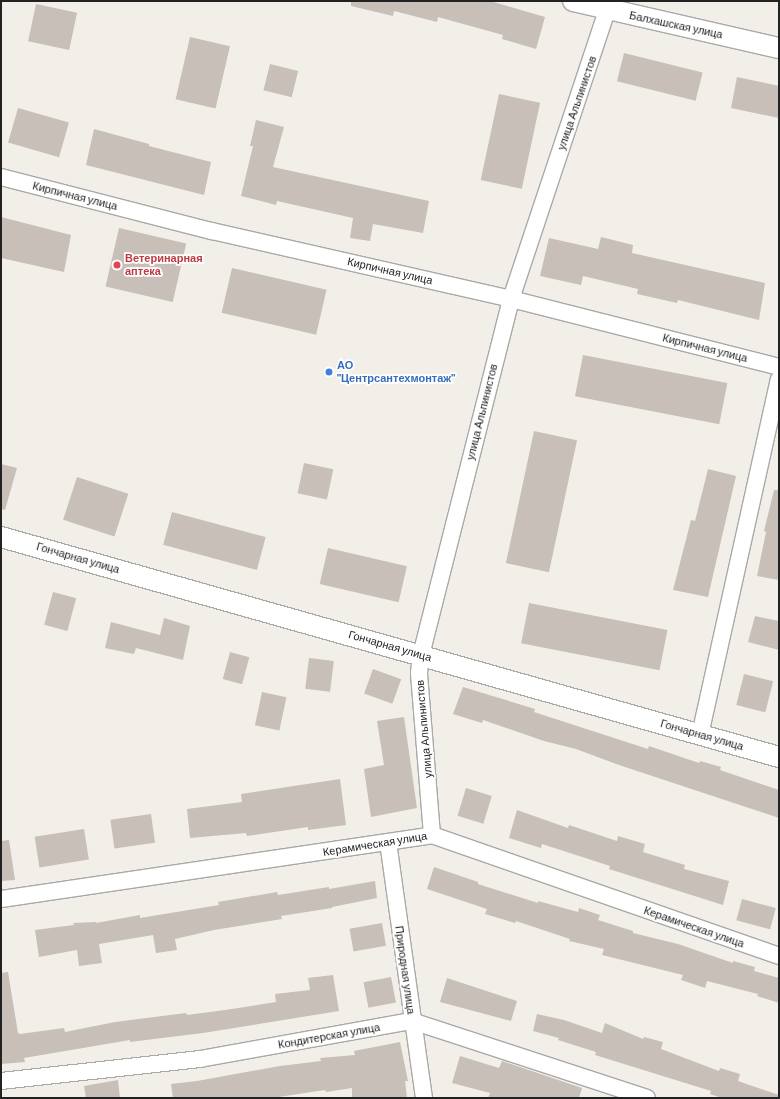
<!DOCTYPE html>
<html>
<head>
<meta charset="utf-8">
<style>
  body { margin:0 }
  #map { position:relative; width:780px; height:1099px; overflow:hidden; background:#f2efe9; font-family:Barlow,sans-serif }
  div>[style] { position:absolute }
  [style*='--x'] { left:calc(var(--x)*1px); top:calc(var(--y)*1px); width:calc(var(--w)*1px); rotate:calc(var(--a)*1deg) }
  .building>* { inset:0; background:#c7bfb8; transform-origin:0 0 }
  .roads { filter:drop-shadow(1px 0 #a9a9a9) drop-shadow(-1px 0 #a9a9a9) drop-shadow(0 1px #a9a9a9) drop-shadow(0 -1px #a9a9a9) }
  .minor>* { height:16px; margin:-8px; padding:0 8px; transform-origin:8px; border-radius:8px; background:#fff }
  .tertiary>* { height:20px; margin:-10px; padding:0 10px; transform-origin:10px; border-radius:10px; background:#fff }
  .dots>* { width:11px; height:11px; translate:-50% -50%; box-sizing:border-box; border:2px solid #fff; border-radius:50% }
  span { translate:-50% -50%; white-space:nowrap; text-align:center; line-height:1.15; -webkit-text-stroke:3.5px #fff; paint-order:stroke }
  .street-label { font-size:11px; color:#222 }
  .health-label { font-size:11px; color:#be3a42; font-weight:700 }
  .left { translate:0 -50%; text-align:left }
  .shop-label { font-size:11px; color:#366cbe; font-weight:700 }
  .frame { position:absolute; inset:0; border:2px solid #222; pointer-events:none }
</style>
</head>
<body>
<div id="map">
  <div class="building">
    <i style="clip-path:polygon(351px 1px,490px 1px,545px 17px,536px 49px,502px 39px,503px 35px,438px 17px,437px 22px,394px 11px,393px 16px,351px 6px)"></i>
    <i style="left:36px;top:4px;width:42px;height:38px;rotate:12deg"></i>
    <i style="left:190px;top:37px;width:41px;height:64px;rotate:13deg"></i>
    <i style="left:624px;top:53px;width:81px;height:29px;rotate:14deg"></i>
    <i style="left:270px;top:64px;width:29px;height:27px;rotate:14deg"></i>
    <i style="clip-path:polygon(737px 77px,779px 86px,779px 118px,731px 108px)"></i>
    <i style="left:499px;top:94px;width:42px;height:88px;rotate:12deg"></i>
    <i style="left:18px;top:108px;width:53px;height:36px;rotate:16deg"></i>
    <i style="clip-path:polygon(256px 120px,284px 127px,273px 167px,429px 201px,423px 233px,373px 224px,370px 241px,350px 238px,353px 218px,277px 201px,276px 205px,241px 196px,253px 146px,250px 146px)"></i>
    <i style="clip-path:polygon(94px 129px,149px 144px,149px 146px,211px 162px,204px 195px,86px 165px)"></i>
    <i style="clip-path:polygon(1px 217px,71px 235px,64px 272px,1px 258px)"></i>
    <i style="left:119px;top:228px;width:69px;height:60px;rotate:13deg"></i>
    <i style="clip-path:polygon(601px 237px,633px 245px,632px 253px,765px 283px,759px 320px,678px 300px,677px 303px,637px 294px,638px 289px,583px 276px,581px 285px,540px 276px,549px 238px,598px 249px)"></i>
    <i style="left:232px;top:268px;width:97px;height:46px;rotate:13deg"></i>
    <i style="left:583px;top:355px;width:147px;height:42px;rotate:11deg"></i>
    <i style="left:534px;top:431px;width:44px;height:135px;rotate:12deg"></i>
    <i style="left:304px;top:463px;width:30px;height:31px;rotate:12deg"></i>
    <i style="clip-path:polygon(1px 464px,17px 468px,5px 510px,1px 509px)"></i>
    <i style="clip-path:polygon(708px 469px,736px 476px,708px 597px,673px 590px,691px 520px,695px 521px)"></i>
    <i style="left:77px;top:477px;width:54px;height:45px;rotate:18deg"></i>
    <i style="clip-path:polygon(774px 490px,779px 490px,779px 580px,757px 576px,766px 532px,764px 531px)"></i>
    <i style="left:172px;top:512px;width:97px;height:34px;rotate:15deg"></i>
    <i style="left:328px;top:548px;width:81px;height:37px;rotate:13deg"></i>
    <i style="left:53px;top:592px;width:24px;height:34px;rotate:15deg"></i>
    <i style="left:529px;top:603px;width:141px;height:41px;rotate:11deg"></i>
    <i style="clip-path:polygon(755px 616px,779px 621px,779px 650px,748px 642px)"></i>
    <i style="clip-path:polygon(164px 618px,190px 626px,183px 660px,136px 648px,134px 654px,105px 648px,111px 622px,160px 635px)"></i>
    <i style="left:230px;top:652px;width:20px;height:28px;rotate:15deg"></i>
    <i style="left:309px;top:658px;width:25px;height:31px;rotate:7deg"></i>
    <i style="left:373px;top:669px;width:30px;height:26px;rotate:20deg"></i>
    <i style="left:744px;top:674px;width:30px;height:32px;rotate:14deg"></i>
    <i style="clip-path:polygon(463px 687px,535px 709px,534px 712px,648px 749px,649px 746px,699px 763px,700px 761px,721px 767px,720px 770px,779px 790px,779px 818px,619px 765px,576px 749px,544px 741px,483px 720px,482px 723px,453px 714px)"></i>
    <i style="left:262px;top:692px;width:25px;height:34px;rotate:12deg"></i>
    <i style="clip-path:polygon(404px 717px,417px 808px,371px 817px,364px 769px,384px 765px,377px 721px)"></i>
    <i style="clip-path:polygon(340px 779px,346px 825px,308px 830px,308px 827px,247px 836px,246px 833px,190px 838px,187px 809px,242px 802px,241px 794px)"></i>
    <i style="left:466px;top:788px;width:27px;height:29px;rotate:17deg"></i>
    <i style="clip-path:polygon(517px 810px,568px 828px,569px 825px,617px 841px,618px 836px,645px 844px,643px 852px,685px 865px,684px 869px,729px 881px,723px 905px,609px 869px,610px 866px,542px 844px,541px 848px,509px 838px)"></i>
    <i style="left:151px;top:814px;width:29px;height:41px;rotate:82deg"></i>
    <i style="left:84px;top:829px;width:31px;height:50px;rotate:81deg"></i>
    <i style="clip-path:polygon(9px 840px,15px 880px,1px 881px,1px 841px)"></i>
    <i style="clip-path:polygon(434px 867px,478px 882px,478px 884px,538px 903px,538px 901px,578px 912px,579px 908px,600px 915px,598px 920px,633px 931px,633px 933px,678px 944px,733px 963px,733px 961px,755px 967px,754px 971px,779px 978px,779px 1003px,757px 996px,758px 994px,707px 981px,705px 988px,681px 980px,683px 975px,602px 955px,604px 949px,569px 941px,570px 939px,516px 921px,515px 923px,485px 914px,487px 909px,427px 889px)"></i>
    <i style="clip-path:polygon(375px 881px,377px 898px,332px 907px,332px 908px,281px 916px,282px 919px,214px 930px,175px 939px,177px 950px,156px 953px,153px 935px,99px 944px,102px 963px,79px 966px,77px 950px,39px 957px,35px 930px,74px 925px,73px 923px,96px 922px,96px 923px,140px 915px,140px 918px,219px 905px,218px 902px,277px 892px,278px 895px,329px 887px,329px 889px)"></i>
    <i style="left:742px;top:899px;width:35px;height:22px;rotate:15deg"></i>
    <i style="left:382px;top:923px;width:23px;height:33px;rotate:80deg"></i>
    <i style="clip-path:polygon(8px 972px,18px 1033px,20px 1034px,64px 1028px,65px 1032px,115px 1022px,186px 1013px,187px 1015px,225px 1010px,276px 1002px,275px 994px,310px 990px,308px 978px,333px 975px,339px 1011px,203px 1033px,130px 1042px,130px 1040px,24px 1058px,25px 1062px,1px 1064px,1px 973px)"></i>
    <i style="left:391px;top:977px;width:26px;height:28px;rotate:79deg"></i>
    <i style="clip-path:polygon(447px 978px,517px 1001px,511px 1021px,440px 1002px)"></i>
    <i style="clip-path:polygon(537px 1014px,564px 1020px,602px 1033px,605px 1023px,643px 1039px,644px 1037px,663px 1042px,661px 1049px,719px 1071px,720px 1068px,740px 1074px,738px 1081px,779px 1095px,779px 1098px,722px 1098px,710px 1094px,711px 1091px,595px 1055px,596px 1052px,558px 1040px,559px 1038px,533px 1031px)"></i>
    <i style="clip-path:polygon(400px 1042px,408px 1081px,405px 1081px,407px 1098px,352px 1098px,352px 1088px,326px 1092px,325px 1090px,272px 1098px,173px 1098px,171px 1084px,197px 1081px,280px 1066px,321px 1061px,320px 1058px,355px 1055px,354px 1051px)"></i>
    <i style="clip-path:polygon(460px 1056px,499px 1068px,502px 1061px,582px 1088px,579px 1098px,488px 1098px,490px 1093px,452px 1083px)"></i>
    <i style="clip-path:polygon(118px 1080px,120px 1098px,86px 1098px,84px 1086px)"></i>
  </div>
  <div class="roads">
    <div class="minor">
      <i style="--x:1;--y:177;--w:218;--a:14.4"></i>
      <i style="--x:212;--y:231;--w:307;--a:12.8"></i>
      <i style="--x:511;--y:299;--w:276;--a:14.2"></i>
      <i style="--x:700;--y:735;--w:364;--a:-77.5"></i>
      <i style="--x:432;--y:835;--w:163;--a:-94.6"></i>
      <i style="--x:419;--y:673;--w:18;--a:-84"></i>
      <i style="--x:421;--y:655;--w:367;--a:-75.8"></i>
      <i style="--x:511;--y:299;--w:314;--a:-71.6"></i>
      <i style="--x:388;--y:842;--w:259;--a:82"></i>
      <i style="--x:1;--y:899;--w:436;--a:-8.4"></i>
      <i style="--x:432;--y:835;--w:367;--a:19.2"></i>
      <i style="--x:1;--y:1081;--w:200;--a:-6.3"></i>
      <i style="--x:200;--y:1059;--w:215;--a:-10.2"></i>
      <i style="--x:412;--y:1021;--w:247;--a:18.1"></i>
    </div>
    <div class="tertiary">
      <i style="--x:573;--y:1;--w:211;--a:12.9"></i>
      <i style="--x:1;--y:537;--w:809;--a:15.79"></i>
    </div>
  </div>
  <div class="dots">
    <i style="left:117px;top:265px;background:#e0444e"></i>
    <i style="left:329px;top:372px;background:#3f7fe0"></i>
  </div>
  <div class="street-label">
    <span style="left:676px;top:25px;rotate:12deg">Балхашская улица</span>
    <span style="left:577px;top:103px;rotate:-71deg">улица Альпинистов</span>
    <span style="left:75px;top:196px;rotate:14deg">Кирпичная улица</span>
    <span style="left:390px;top:271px;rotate:13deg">Кирпичная улица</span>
    <span style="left:705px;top:348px;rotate:14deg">Кирпичная улица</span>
    <span style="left:482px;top:412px;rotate:-76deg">улица Альпинистов</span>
    <span style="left:78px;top:558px;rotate:16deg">Гончарная улица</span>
    <span style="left:390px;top:646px;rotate:16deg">Гончарная улица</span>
    <span style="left:424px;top:729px;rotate:-95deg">улица Альпинистов</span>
    <span style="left:702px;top:735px;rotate:16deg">Гончарная улица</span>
    <span style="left:375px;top:844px;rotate:-9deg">Керамическая улица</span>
    <span style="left:694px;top:927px;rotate:19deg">Керамическая улица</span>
    <span style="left:405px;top:970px;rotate:82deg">Природная улица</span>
    <span style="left:329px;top:1036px;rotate:-10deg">Кондитерская улица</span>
  </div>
  <div class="health-label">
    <span class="left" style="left:125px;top:265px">Ветеринарная<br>аптека</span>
  </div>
  <div class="shop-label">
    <span class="left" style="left:337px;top:372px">АО<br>"Центрсантехмонтаж"</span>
  </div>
  <div class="frame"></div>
</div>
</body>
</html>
